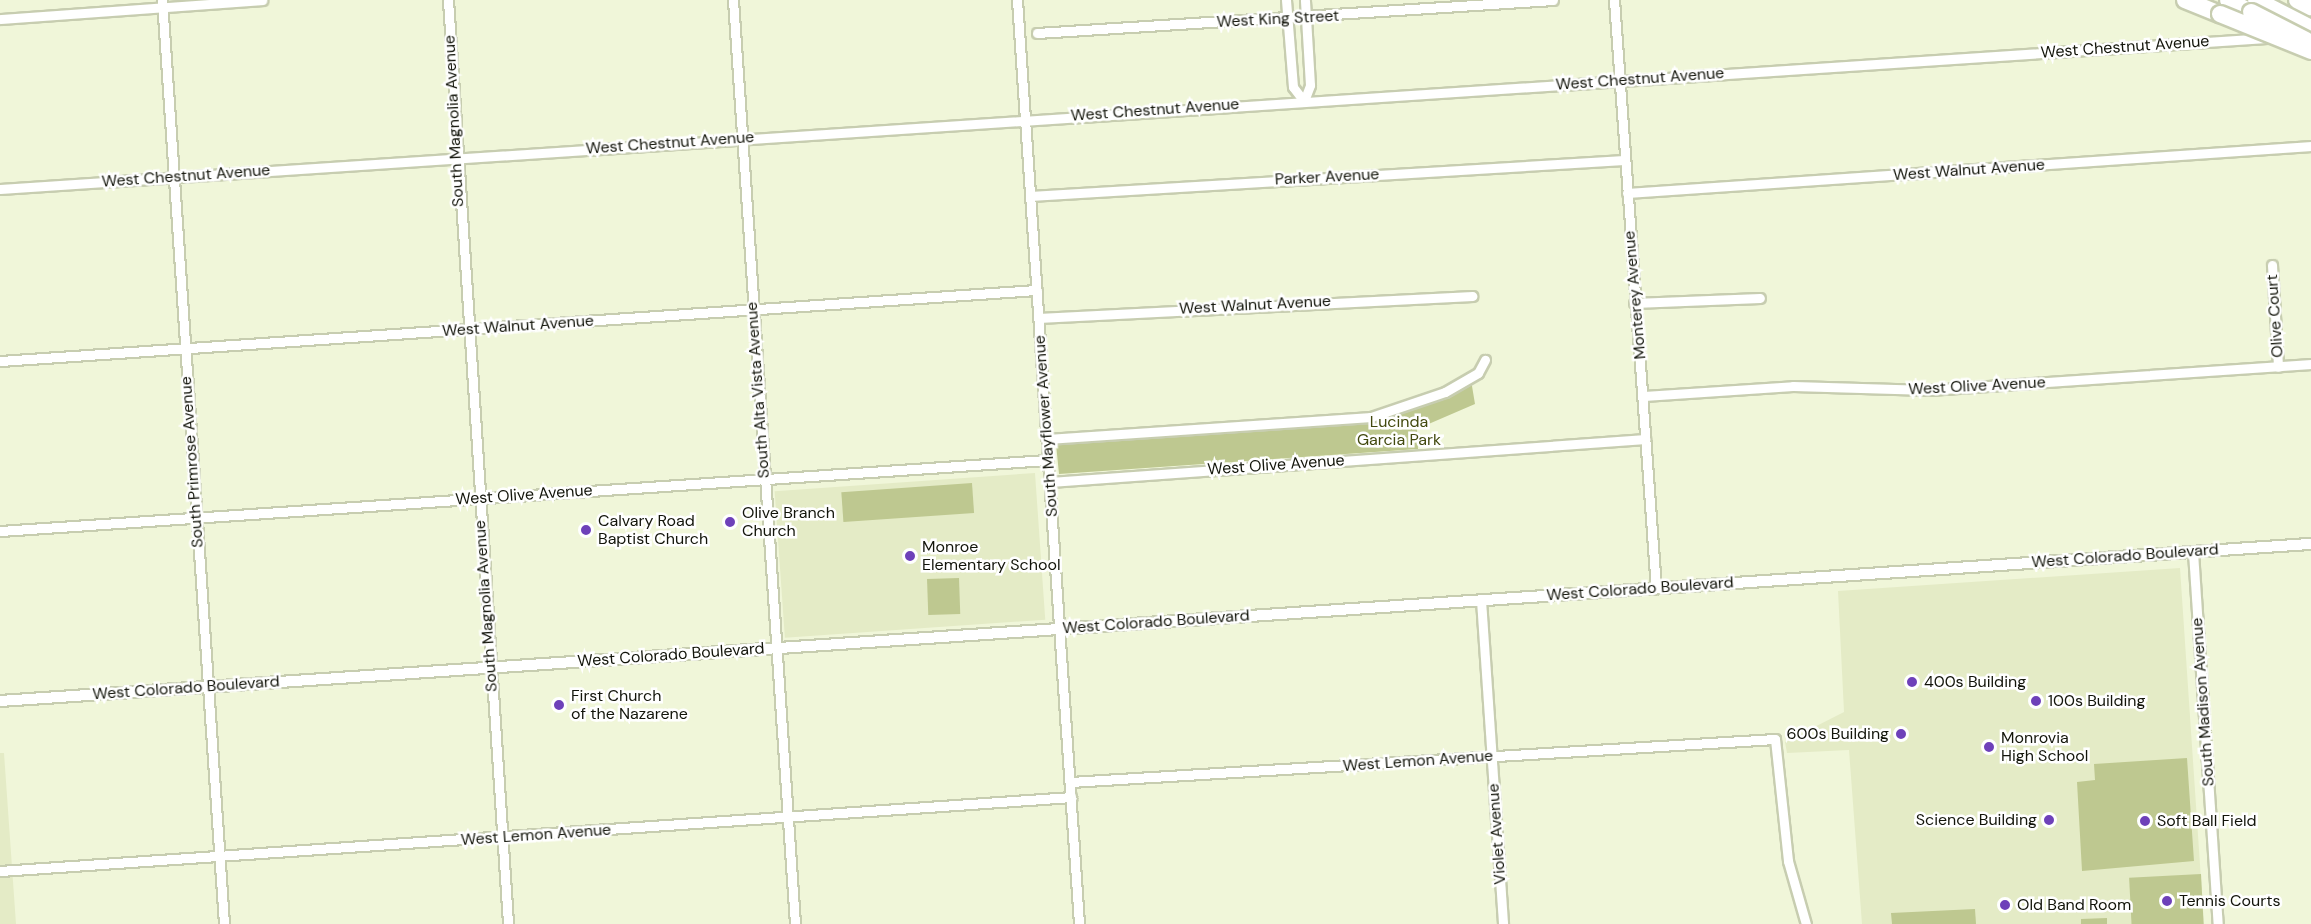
<!DOCTYPE html>
<html>
<head>
<meta charset="utf-8">
<style>
  body { margin:0 }
  #map { position:relative; width:2311px; height:924px; overflow:hidden; background:#f0f6d9; font-family:"DM Sans",sans-serif }
  div>[style] { position:absolute }
  [style*='--x'] { left:calc(var(--x)*1px); top:calc(var(--y)*1px); width:calc(var(--w)*1px); rotate:calc(var(--a)*1deg) }
  .built>* { inset:0; background:#e4ebc6; transform-origin:0 0 }
  .green>* { inset:0; background:#bec890; transform-origin:0 0 }
  .roads { filter:drop-shadow(2px 0 #c7cdb0) drop-shadow(-2px 0 #c7cdb0) drop-shadow(0 2px #c7cdb0) drop-shadow(0 -2px #c7cdb0) }
  .minor>* { height:9px; margin:-4.5px; padding:0 4.5px; transform-origin:4.5px; border-radius:4.5px; background:#fff }
  .tertiary>* { height:10px; margin:-5px; padding:0 5px; transform-origin:5px; border-radius:5px; background:#fff }
  .motorway>* { height:16px; margin:-8px; padding:0 8px; transform-origin:8px; border-radius:8px; background:#fff }
  .bridges { filter:drop-shadow(2px 0 #c7cdb0) drop-shadow(-2px 0 #c7cdb0) drop-shadow(0 2px #c7cdb0) drop-shadow(0 -2px #c7cdb0) }
  .motorway-bridge>* { height:16px; margin:-8px; padding:0 8px; transform-origin:8px; border-radius:8px; background:#fff }
  .dots>* { width:16px; height:16px; translate:-50% -50%; box-sizing:border-box; border:3px solid #fff; border-radius:50% }
  span { translate:-50% -50%; white-space:nowrap; text-align:center; line-height:1.15; -webkit-text-stroke:5px #fff; paint-order:stroke }
  .street-label { font-size:16px; color:#12140a }
  .park-label { font-size:16px; color:#42490e }
  .poi-label { font-size:16px; color:#12140a }
  .left { translate:0 -50%; text-align:left }
  .right { translate:-100% -50%; text-align:right }
</style>
</head>
<body>
<div id="map">
  <div class="built">
    <i style="left:1035px;top:473px;width:147px;height:261px;rotate:86deg"></i>
    <i style="clip-path:polygon(2180px 568px,2204px 924px,1862px 924px,1849px 750px,1787px 753px,1785px 742px,1844px 712px,1838px 591px)"></i>
    <i style="clip-path:polygon(0 753px,4px 753px,16px 924px,0 924px)"></i>
  </div>
  <div class="green">
    <i style="clip-path:polygon(1471px 380px,1475px 404px,1417px 429px,1418px 449px,1059px 474px,1056px 444px,1343px 422px)"></i>
    <i style="left:972px;top:483px;width:30px;height:131px;rotate:86deg"></i>
    <i style="left:959px;top:578px;width:36px;height:32px;rotate:88deg"></i>
    <i style="clip-path:polygon(2187px 758px,2194px 861px,2082px 871px,2077px 782px,2095px 780px,2094px 764px)"></i>
    <i style="left:2201px;top:874px;width:50px;height:72px;rotate:87deg"></i>
    <i style="clip-path:polygon(1975px 909px,1976px 924px,1892px 924px,1891px 913px)"></i>
    <i style="clip-path:polygon(2107px 918px,2107px 924px,2081px 924px,2081px 919px)"></i>
  </div>
  <div class="roads">
    <div class="minor">
      <i style="--x:162;--y:0;--w:926;--a:86.16"></i>
      <i style="--x:448;--y:0;--w:926;--a:86.28"></i>
      <i style="--x:733;--y:0;--w:926;--a:86.16"></i>
      <i style="--x:1017;--y:0;--w:926;--a:86.16"></i>
      <i style="--x:1286;--y:0;--w:87;--a:85.4"></i>
      <i style="--x:1293;--y:87;--w:18;--a:52"></i>
      <i style="--x:1304;--y:101;--w:17;--a:-69"></i>
      <i style="--x:1310;--y:85;--w:85;--a:-93.4"></i>
      <i style="--x:1614;--y:0;--w:590;--a:85.92"></i>
      <i style="--x:0;--y:19;--w:263;--a:-4.1"></i>
      <i style="--x:1037;--y:33;--w:517;--a:-3.66"></i>
      <i style="--x:0;--y:189;--w:2275;--a:-3.81"></i>
      <i style="--x:1627;--y:193;--w:686;--a:-3.93"></i>
      <i style="--x:1030;--y:196;--w:595;--a:-3.47"></i>
      <i style="--x:2272;--y:265;--w:102;--a:86.6"></i>
      <i style="--x:1634;--y:303;--w:126;--a:-2.3"></i>
      <i style="--x:1038;--y:318;--w:435;--a:-2.9"></i>
      <i style="--x:0;--y:361;--w:1039;--a:-3.92"></i>
      <i style="--x:1644;--y:396;--w:149;--a:-3.8"></i>
      <i style="--x:1793;--y:386;--w:136;--a:1.7"></i>
      <i style="--x:1929;--y:390;--w:383;--a:-3.9"></i>
      <i style="--x:1047;--y:439;--w:325;--a:-3.9"></i>
      <i style="--x:1371;--y:417;--w:78;--a:-18.7"></i>
      <i style="--x:1445;--y:392;--w:38;--a:-30"></i>
      <i style="--x:1478;--y:373;--w:15;--a:-62"></i>
      <i style="--x:1050;--y:482;--w:597;--a:-4.13"></i>
      <i style="--x:0;--y:531;--w:1050;--a:-3.88"></i>
      <i style="--x:2193;--y:552;--w:373;--a:86.2"></i>
      <i style="--x:1481;--y:600;--w:325;--a:86.1"></i>
      <i style="--x:1070;--y:782;--w:706;--a:-3.49"></i>
      <i style="--x:1775;--y:739;--w:123;--a:83.9"></i>
      <i style="--x:1788;--y:861;--w:66;--a:74.1"></i>
      <i style="--x:0;--y:871;--w:1074;--a:-3.95"></i>
    </div>
    <div class="tertiary">
      <i style="--x:0;--y:701;--w:2316;--a:-3.89"></i>
    </div>
    <div class="motorway">
      <i style="--x:2185;--y:0;--w:38;--a:22"></i>
      <i style="--x:2228;--y:0;--w:26;--a:28"></i>
      <i style="--x:2256;--y:0;--w:62;--a:27"></i>
      <i style="--x:2297;--y:0;--w:16;--a:27"></i>
    </div>
  </div>
  <div class="bridges">
    <div class="motorway-bridge">
      <i style="--x:2251;--y:12;--w:62;--a:27"></i>
      <i style="--x:2220;--y:14;--w:98;--a:22.1"></i>
    </div>
  </div>
  <div class="dots">
    <i style="left:730px;top:522px;background:#6e41b9"></i>
    <i style="left:586px;top:530px;background:#6e41b9"></i>
    <i style="left:910px;top:556px;background:#6e41b9"></i>
    <i style="left:1912px;top:682px;background:#6e41b9"></i>
    <i style="left:2036px;top:701px;background:#6e41b9"></i>
    <i style="left:559px;top:705px;background:#6e41b9"></i>
    <i style="left:1901px;top:734px;background:#6e41b9"></i>
    <i style="left:1989px;top:747px;background:#6e41b9"></i>
    <i style="left:2049px;top:820px;background:#6e41b9"></i>
    <i style="left:2145px;top:821px;background:#6e41b9"></i>
    <i style="left:2167px;top:901px;background:#6e41b9"></i>
    <i style="left:2005px;top:905px;background:#6e41b9"></i>
  </div>
  <div class="street-label">
    <span style="left:1278px;top:19px;rotate:-3deg">West King Street</span>
    <span style="left:2125px;top:47px;rotate:-4deg">West Chestnut Avenue</span>
    <span style="left:1640px;top:79px;rotate:-4deg">West Chestnut Avenue</span>
    <span style="left:1155px;top:110px;rotate:-4deg">West Chestnut Avenue</span>
    <span style="left:454px;top:121px;rotate:-93deg">South Magnolia Avenue</span>
    <span style="left:670px;top:143px;rotate:-4deg">West Chestnut Avenue</span>
    <span style="left:1969px;top:170px;rotate:-4deg">West Walnut Avenue</span>
    <span style="left:186px;top:176px;rotate:-4deg">West Chestnut Avenue</span>
    <span style="left:1327px;top:177px;rotate:-3deg">Parker Avenue</span>
    <span style="left:1635px;top:295px;rotate:-95deg">Monterey Avenue</span>
    <span style="left:1255px;top:305px;rotate:-3deg">West Walnut Avenue</span>
    <span style="left:2275px;top:316px;rotate:-94deg">Olive Court</span>
    <span style="left:518px;top:326px;rotate:-4deg">West Walnut Avenue</span>
    <span style="left:1977px;top:386px;rotate:-3deg">West Olive Avenue</span>
    <span style="left:758px;top:390px;rotate:-94deg">South Alta Vista Avenue</span>
    <span style="left:1046px;top:426px;rotate:-94deg">South Mayflower Avenue</span>
    <span style="left:192px;top:462px;rotate:-94deg">South Primrose Avenue</span>
    <span style="left:1276px;top:465px;rotate:-4deg">West Olive Avenue</span>
    <span style="left:524px;top:495px;rotate:-4deg">West Olive Avenue</span>
    <span style="left:2125px;top:556px;rotate:-4deg">West Colorado Boulevard</span>
    <span style="left:1640px;top:589px;rotate:-4deg">West Colorado Boulevard</span>
    <span style="left:486px;top:606px;rotate:-94deg">South Magnolia Avenue</span>
    <span style="left:1156px;top:622px;rotate:-4deg">West Colorado Boulevard</span>
    <span style="left:671px;top:655px;rotate:-4deg">West Colorado Boulevard</span>
    <span style="left:186px;top:688px;rotate:-4deg">West Colorado Boulevard</span>
    <span style="left:2203px;top:702px;rotate:-94deg">South Madison Avenue</span>
    <span style="left:1418px;top:761px;rotate:-4deg">West Lemon Avenue</span>
    <span style="left:1497px;top:834px;rotate:-94deg">Violet Avenue</span>
    <span style="left:536px;top:835px;rotate:-4deg">West Lemon Avenue</span>
  </div>
  <div class="park-label">
    <span style="left:1399px;top:431px">Lucinda<br>Garcia Park</span>
  </div>
  <div class="poi-label">
    <span class="left" style="left:742px;top:522px">Olive Branch<br>Church</span>
    <span class="left" style="left:598px;top:530px">Calvary Road<br>Baptist Church</span>
    <span class="left" style="left:922px;top:556px">Monroe<br>Elementary School</span>
    <span class="left" style="left:1924px;top:682px">400s Building</span>
    <span class="left" style="left:571px;top:705px">First Church<br>of the Nazarene</span>
    <span class="left" style="left:2048px;top:701px">100s Building</span>
    <span class="right" style="left:1889px;top:734px">600s Building</span>
    <span class="left" style="left:2001px;top:747px">Monrovia<br>High School</span>
    <span class="right" style="left:2037px;top:820px">Science Building</span>
    <span class="left" style="left:2157px;top:821px">Soft Ball Field</span>
    <span class="left" style="left:2179px;top:901px">Tennis Courts</span>
    <span class="left" style="left:2017px;top:905px">Old Band Room</span>
  </div>
</div>
</body>
</html>
